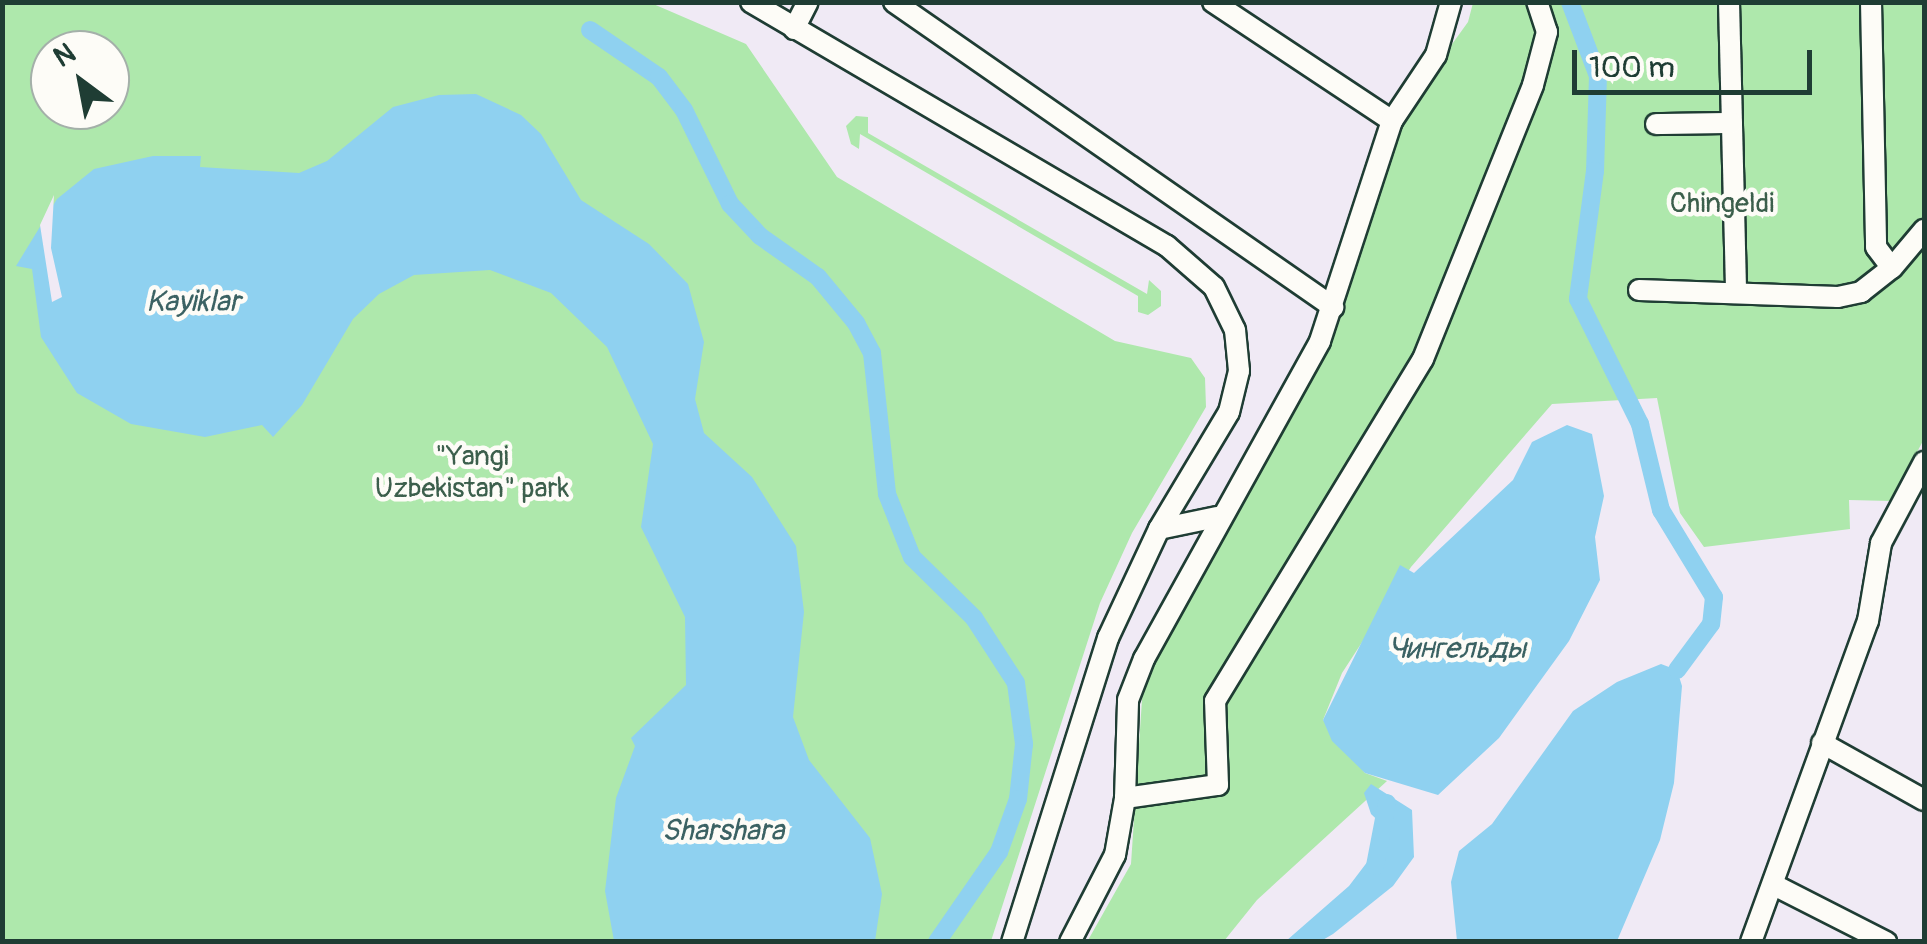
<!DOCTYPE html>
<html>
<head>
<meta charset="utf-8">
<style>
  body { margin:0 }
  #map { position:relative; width:1927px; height:944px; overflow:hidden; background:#f0eaf5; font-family:Pangolin,sans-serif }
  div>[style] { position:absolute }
  .green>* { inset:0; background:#aee8ac }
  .water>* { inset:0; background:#8fd1f0 }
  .pier>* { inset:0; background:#f0eaf5 }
  .canal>* { height:18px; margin:-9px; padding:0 9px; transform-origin:9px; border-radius:9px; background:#8fd1f0 }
  .roads { filter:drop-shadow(2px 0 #1f3d34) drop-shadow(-2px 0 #1f3d34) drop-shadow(0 2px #1f3d34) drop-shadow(0 -2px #1f3d34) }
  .minor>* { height:20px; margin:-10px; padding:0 10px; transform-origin:10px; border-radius:10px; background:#fdfcf7 }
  span { translate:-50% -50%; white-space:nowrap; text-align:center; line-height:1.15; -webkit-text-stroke:9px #fdfcf7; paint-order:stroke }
  .park-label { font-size:28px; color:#3c5f4c }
  .water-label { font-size:30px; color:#3b6263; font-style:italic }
  .frame { position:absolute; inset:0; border:5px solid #1f3d34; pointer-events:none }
  .north { position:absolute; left:30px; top:30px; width:100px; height:100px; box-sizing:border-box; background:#fdfcf7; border:2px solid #a4b0a9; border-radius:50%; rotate:328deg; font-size:28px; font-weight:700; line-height:40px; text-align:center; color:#1f3d34 }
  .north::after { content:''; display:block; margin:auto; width:35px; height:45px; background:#1f3d34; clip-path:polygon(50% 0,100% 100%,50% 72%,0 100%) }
  .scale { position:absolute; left:1572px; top:50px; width:240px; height:45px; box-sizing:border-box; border:5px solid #1f3d34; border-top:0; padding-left:12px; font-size:30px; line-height:35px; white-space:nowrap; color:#1f3d34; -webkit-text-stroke:8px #fdfcf7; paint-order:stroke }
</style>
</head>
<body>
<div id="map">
  <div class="green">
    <div style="clip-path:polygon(evenodd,2px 3px,651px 3px,746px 44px,837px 177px,1115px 341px,1191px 358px,1205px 378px,1206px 407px,1132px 533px,1100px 603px,991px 941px,3px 941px,2px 3px,50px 50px,110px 50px,110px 110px,50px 110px,50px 50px)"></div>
    <div style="clip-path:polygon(1473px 3px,1924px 3px,1924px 439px,1891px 501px,1849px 500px,1850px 529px,1704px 547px,1680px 513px,1657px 398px,1552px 404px,1411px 567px,1342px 673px,1323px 720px,1365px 773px,1387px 781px,1257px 900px,1224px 941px,1087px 942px,1131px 864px,1143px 685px,1174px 605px,1315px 358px,1398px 119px,1468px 22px)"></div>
    <div style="clip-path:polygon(868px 117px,868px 133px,1147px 294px,1149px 280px,1161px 291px,1161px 306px,1148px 315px,1138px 312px,1138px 296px,860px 134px,859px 149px,851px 144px,846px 126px,856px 116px)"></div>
  </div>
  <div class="water">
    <div style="clip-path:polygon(476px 94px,521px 115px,541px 134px,581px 200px,649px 244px,688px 284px,704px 342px,695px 399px,704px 433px,752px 477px,796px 546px,804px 612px,793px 717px,809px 760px,870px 838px,882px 894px,875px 941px,614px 941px,605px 891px,616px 798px,635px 746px,631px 738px,686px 685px,685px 617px,641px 527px,653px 444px,607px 347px,551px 293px,490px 270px,414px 275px,379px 294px,353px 319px,302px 405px,273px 437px,262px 425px,205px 437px,131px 424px,77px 393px,41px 337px,32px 269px,16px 266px,57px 199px,94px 169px,153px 156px,201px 156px,200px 167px,299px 173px,327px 161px,393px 107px,439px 95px)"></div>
    <div style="clip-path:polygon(1567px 425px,1592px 434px,1604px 496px,1595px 537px,1600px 580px,1569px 641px,1499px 738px,1438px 795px,1365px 773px,1332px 741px,1323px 720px,1400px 565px,1414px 573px,1513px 480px,1532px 442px)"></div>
    <div style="clip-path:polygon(1661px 664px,1677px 670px,1682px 686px,1674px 783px,1660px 840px,1617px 941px,1457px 941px,1451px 882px,1459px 851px,1492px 824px,1573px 711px,1617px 682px)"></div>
    <div style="clip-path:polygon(1371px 784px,1412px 810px,1414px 857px,1393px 886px,1333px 934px,1321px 941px,1286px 941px,1349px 886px,1390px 832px,1371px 814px,1364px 793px)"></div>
  </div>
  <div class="pier">
    <div style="clip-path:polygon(54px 195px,51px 248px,62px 297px,52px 302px,40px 225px)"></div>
  </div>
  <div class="canal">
    <div style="left:1570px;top:2px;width:79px;rotate:69.3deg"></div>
    <div style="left:1598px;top:76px;width:95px;rotate:91.8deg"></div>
    <div style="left:1595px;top:171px;width:129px;rotate:97.6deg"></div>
    <div style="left:1578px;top:299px;width:140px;rotate:63.6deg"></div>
    <div style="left:1640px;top:424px;width:89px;rotate:76.3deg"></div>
    <div style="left:1661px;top:510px;width:102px;rotate:58.7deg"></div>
    <div style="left:1714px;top:597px;width:27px;rotate:96deg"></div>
    <div style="left:1711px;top:624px;width:57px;rotate:126.5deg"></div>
    <div style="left:590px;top:30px;width:83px;rotate:34.3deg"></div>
    <div style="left:659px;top:77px;width:41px;rotate:52.9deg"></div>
    <div style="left:684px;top:110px;width:105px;rotate:63.9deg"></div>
    <div style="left:730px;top:204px;width:44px;rotate:46.8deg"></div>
    <div style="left:760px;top:236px;width:71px;rotate:35.3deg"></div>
    <div style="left:818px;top:277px;width:60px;rotate:50.4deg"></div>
    <div style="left:856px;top:323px;width:34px;rotate:62deg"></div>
    <div style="left:872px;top:353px;width:142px;rotate:83.9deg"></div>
    <div style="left:887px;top:494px;width:68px;rotate:68.4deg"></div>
    <div style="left:912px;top:557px;width:87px;rotate:44.5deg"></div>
    <div style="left:974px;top:618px;width:77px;rotate:57.1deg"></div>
    <div style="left:1016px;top:683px;width:62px;rotate:82.5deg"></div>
    <div style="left:1024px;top:744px;width:55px;rotate:96.2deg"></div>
    <div style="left:1018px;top:799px;width:56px;rotate:109.7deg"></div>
    <div style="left:999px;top:852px;width:109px;rotate:124.6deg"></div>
    <div style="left:1375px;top:866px;width:64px;rotate:-79.2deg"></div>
  </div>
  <div class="roads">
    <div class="minor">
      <div style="left:751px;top:2px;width:482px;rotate:30.4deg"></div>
      <div style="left:1167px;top:246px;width:62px;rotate:41.1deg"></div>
      <div style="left:1214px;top:287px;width:48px;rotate:64deg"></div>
      <div style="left:1235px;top:330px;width:41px;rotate:84.4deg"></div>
      <div style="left:1239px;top:371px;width:42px;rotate:103.7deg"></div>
      <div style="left:1229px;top:412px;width:136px;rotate:120.9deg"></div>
      <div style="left:1159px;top:529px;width:120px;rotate:115.1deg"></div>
      <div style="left:1108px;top:638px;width:319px;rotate:107.5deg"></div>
      <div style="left:894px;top:2px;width:535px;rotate:34.79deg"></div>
      <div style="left:1213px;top:2px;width:215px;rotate:33.6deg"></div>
      <div style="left:1729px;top:2px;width:291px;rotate:88.6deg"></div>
      <div style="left:1871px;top:2px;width:245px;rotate:88.8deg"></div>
      <div style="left:1876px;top:247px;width:26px;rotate:53deg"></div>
      <div style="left:794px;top:29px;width:30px;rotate:-63deg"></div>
      <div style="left:1656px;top:124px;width:76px;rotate:-0.8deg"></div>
      <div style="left:1639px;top:290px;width:199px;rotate:2deg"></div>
      <div style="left:1838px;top:297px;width:24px;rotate:-12deg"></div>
      <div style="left:1861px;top:292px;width:39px;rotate:-38deg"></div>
      <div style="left:1892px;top:268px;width:50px;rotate:-49.9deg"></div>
      <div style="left:1159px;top:529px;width:59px;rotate:-11.7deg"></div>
      <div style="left:1822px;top:743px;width:117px;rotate:29.2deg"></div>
      <div style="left:1125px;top:798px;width:94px;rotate:-8deg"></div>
      <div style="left:1218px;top:785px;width:84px;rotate:-92deg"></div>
      <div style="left:1215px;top:701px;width:400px;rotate:-58.7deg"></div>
      <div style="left:1423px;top:359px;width:295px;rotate:-68.1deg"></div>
      <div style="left:1533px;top:85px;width:55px;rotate:-75.2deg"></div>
      <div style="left:1547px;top:32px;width:32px;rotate:-108deg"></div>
      <div style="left:1774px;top:885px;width:126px;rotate:27deg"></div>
      <div style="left:1070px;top:942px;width:98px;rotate:-62.7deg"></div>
      <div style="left:1115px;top:855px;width:58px;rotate:-80deg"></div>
      <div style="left:1125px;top:798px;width:98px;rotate:-88.2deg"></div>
      <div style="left:1128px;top:700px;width:44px;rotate:-68.7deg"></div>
      <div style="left:1144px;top:659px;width:363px;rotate:-61deg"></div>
      <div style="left:1320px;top:341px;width:231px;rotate:-71.9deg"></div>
      <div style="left:1392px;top:121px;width:79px;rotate:-56.3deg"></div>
      <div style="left:1436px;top:55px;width:55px;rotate:-74.2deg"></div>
      <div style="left:1751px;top:942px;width:342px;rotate:-70deg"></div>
      <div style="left:1868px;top:621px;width:79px;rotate:-80.5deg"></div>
      <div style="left:1881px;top:543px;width:92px;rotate:-62deg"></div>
    </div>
  </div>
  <div class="park-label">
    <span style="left:1722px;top:204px">Chingeldi</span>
    <span style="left:472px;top:473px">"Yangi<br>Uzbekistan" park</span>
  </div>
  <div class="water-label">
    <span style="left:193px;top:302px">Kayiklar</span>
    <span style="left:1457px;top:649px">Чингельды</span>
    <span style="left:723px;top:831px">Sharshara</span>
  </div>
  <div class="frame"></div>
  <div class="north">N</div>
  <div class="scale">100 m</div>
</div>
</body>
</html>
